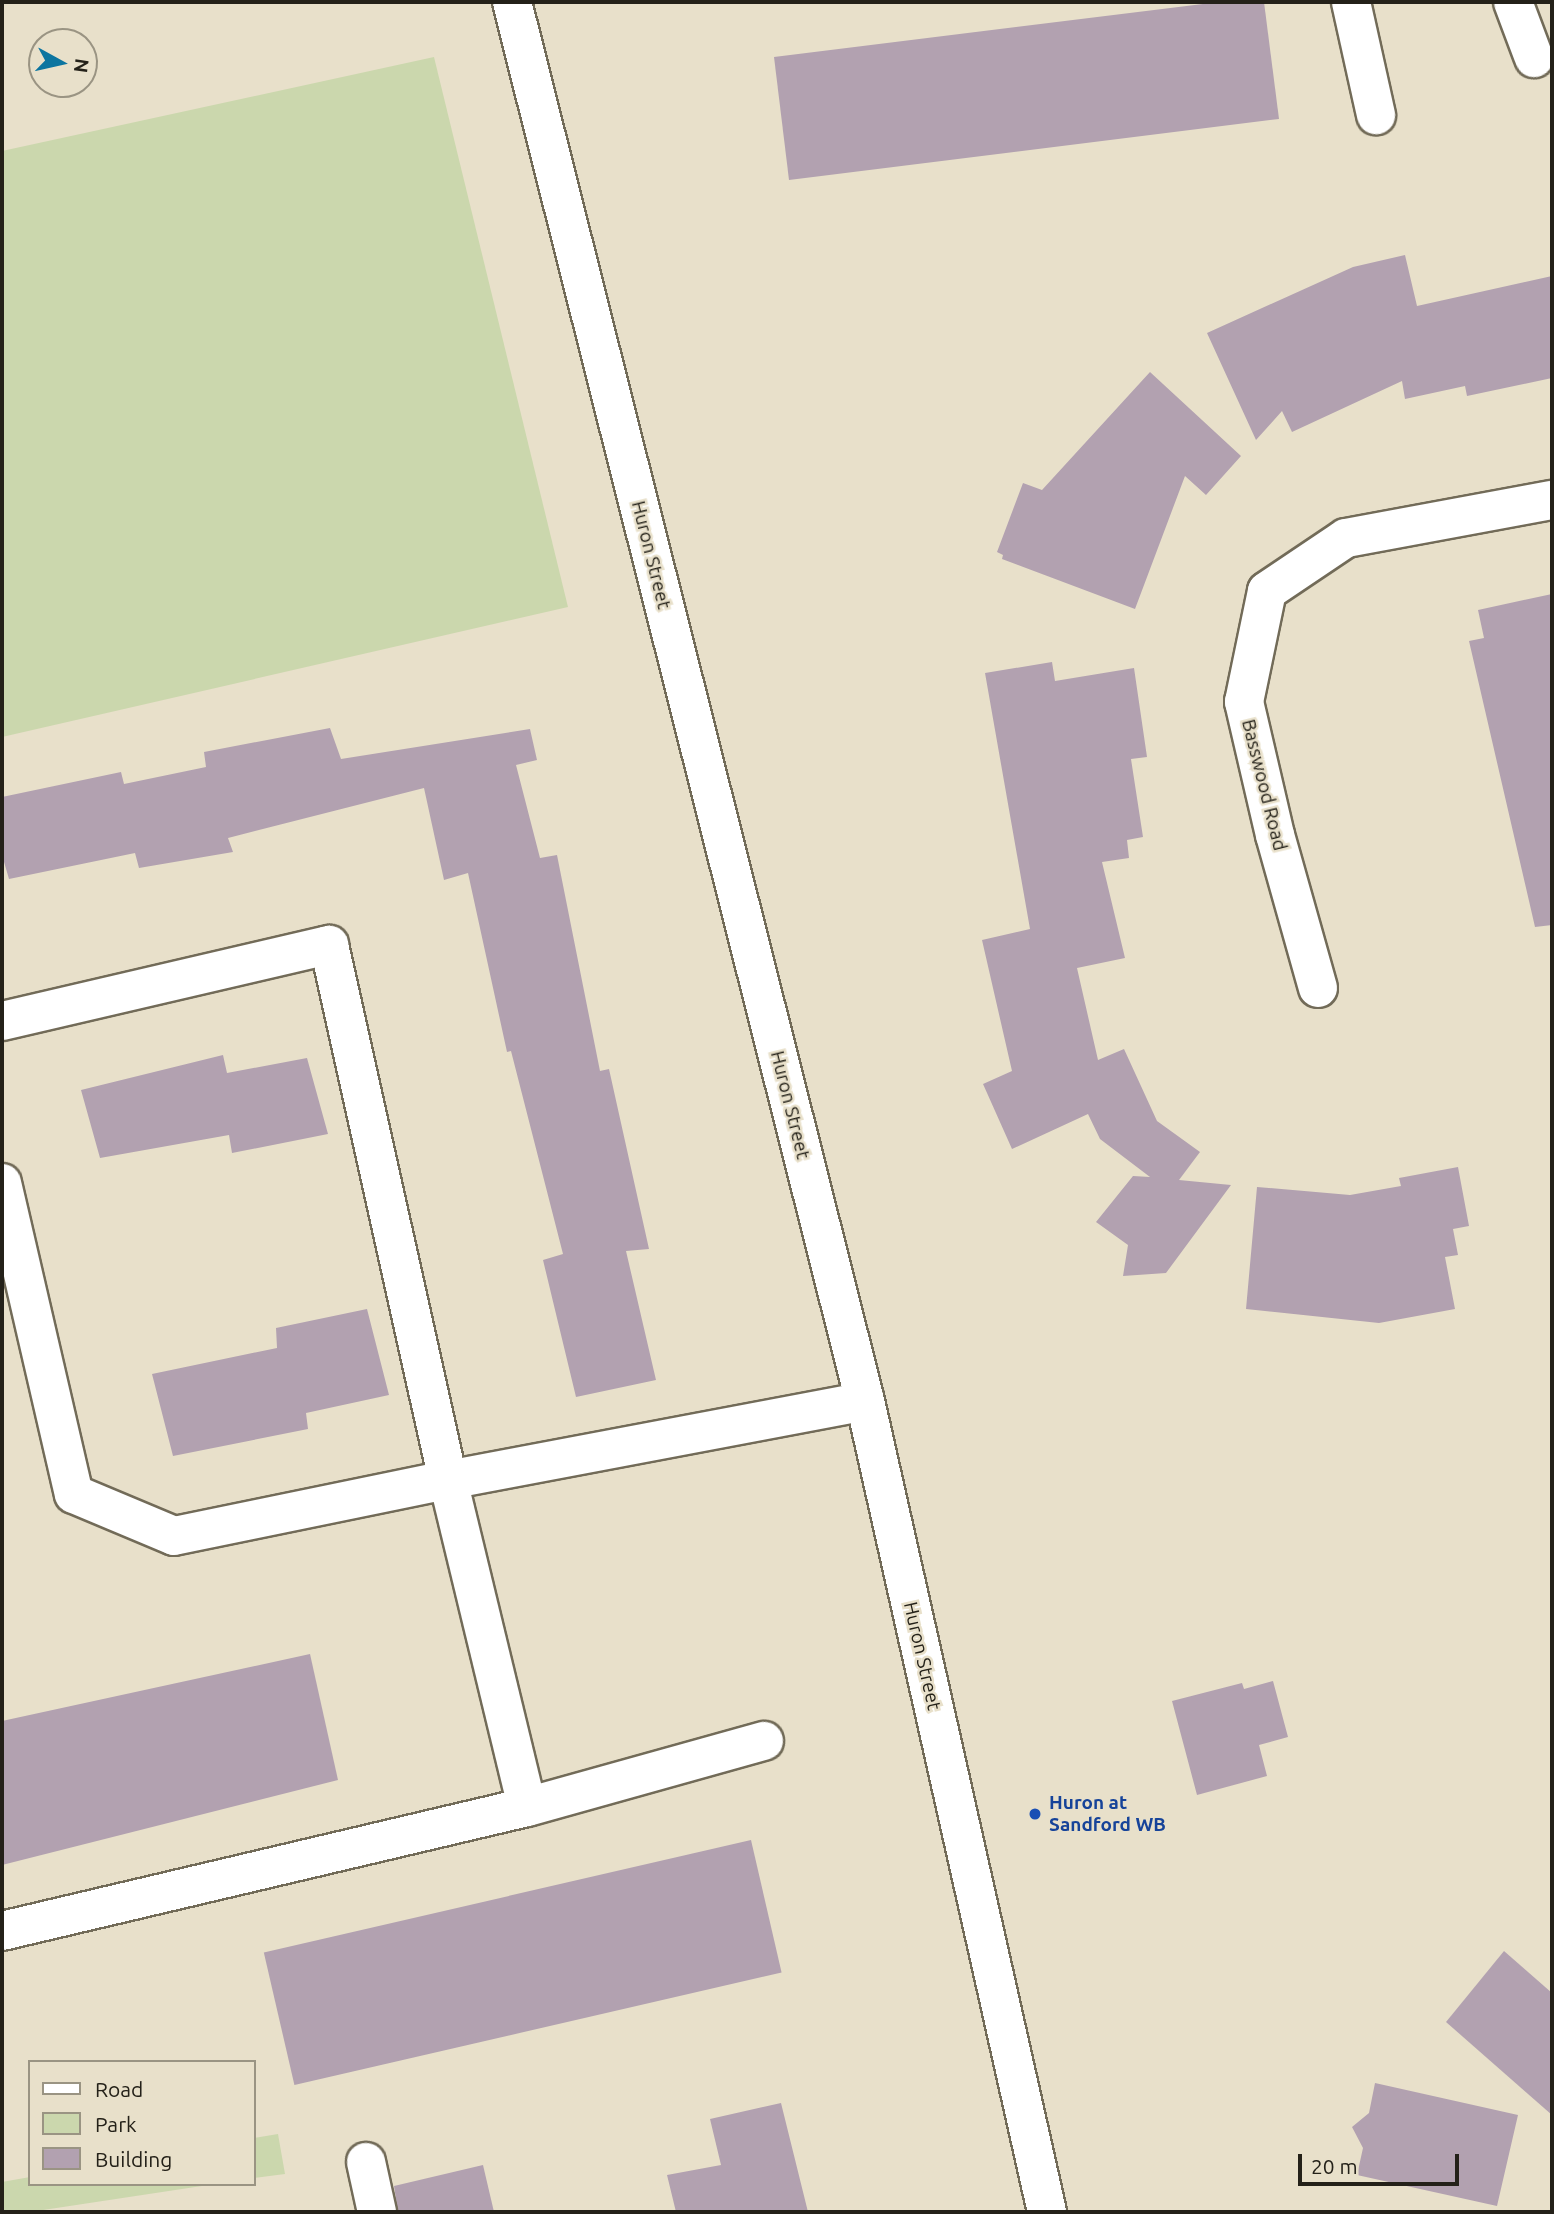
<!DOCTYPE html>
<html>
<head>
<meta charset="utf-8">
<style>
  body { margin:0 }
  #map { position:relative; width:1554px; height:2214px; overflow:hidden; background:#e8e0ca; font-family:Ubuntu,sans-serif }
  div>[style] { position:absolute }
  .green>* { inset:0; background:#cbd7ad }
  .building>* { inset:0; background:#b2a1b0; transform-origin:0 0 }
  .roads { filter:drop-shadow(2px 0 #726b58) drop-shadow(-2px 0 #726b58) drop-shadow(0 2px #726b58) drop-shadow(0 -2px #726b58) }
  .minor>* { height:38px; margin:-19px; padding:0 19px; transform-origin:19px; border-radius:19px; background:#fff }
  .major>* { height:38px; margin:-19px; padding:0 19px; transform-origin:19px; border-radius:19px; background:#fff }
  .dots>* { width:19px; height:19px; translate:-50% -50%; box-sizing:border-box; border:4px solid #e8e0ca; border-radius:50% }
  span { translate:-50% -50%; white-space:nowrap; text-align:center; line-height:1.15; -webkit-text-stroke:5px #e8e0ca; paint-order:stroke }
  .street-label { font-size:19px; color:#242119 }
  .transit-label { font-size:19px; color:#164399; font-weight:700 }
  .left { translate:0 -50%; text-align:left }
  .frame { position:absolute; inset:0; border:4px solid #242119; pointer-events:none }
  .legend { position:absolute; left:28px; top:2060px; width:228px; height:126px; box-sizing:border-box; background:#e8e0ca; border:2px solid #9a9483; margin:0; padding:9px 12px; list-style:none; font-size:21px; color:#242119 }
  .legend li { display:flex; align-items:center; gap:14px; height:35px }
  .legend b { width:35px; border:2px solid #9a9483 }
  .north { position:absolute; left:28px; top:28px; width:70px; height:70px; box-sizing:border-box; background:#e8e0ca; border:2px solid #9a9483; border-radius:50%; rotate:98deg; font-size:19px; font-weight:700; line-height:28px; text-align:center; color:#242119 }
  .north::after { content:''; display:block; margin:auto; width:24px; height:32px; background:#0c75a0; clip-path:polygon(50% 0,100% 100%,50% 72%,0 100%) }
  .scale { position:absolute; left:1298px; top:2154px; width:161px; height:32px; box-sizing:border-box; border:4px solid #242119; border-top:0; padding-left:9px; font-size:21px; line-height:24px; white-space:nowrap; color:#242119; -webkit-text-stroke:5px #e8e0ca; paint-order:stroke }
</style>
</head>
<body>
<div id="map">
  <div class="green">
    <div style="clip-path:polygon(434px 57px,568px 607px,2px 737px,2px 151px)"></div>
    <div style="clip-path:polygon(278px 2134px,285px 2174px,254px 2178px,254px 2138px)"></div>
    <div style="clip-path:polygon(30px 2177px,30px 2184px,215px 2184px,30px 2212px,2px 2212px,2px 2182px)"></div>
  </div>
  <div class="building">
    <div style="clip-path:polygon(1219px 2px,1264px 2px,1279px 119px,789px 180px,774px 57px)"></div>
    <div style="clip-path:polygon(1405px 255px,1417px 306px,1552px 276px,1552px 378px,1467px 396px,1465px 386px,1405px 399px,1402px 381px,1292px 432px,1282px 411px,1256px 440px,1207px 333px,1353px 267px)"></div>
    <div style="clip-path:polygon(1150px 372px,1241px 456px,1206px 495px,1185px 476px,1135px 609px,1002px 559px,1003px 555px,997px 552px,1023px 483px,1042px 490px)"></div>
    <div style="clip-path:polygon(1552px 594px,1552px 925px,1535px 927px,1469px 641px,1484px 638px,1478px 610px)"></div>
    <div style="clip-path:polygon(1052px 662px,1055px 681px,1134px 668px,1147px 757px,1131px 759px,1143px 837px,1127px 840px,1129px 858px,1102px 862px,1125px 958px,1077px 968px,1098px 1060px,1124px 1049px,1157px 1121px,1200px 1152px,1179px 1180px,1231px 1185px,1166px 1273px,1123px 1276px,1128px 1245px,1096px 1222px,1133px 1176px,1150px 1177px,1100px 1139px,1088px 1114px,1012px 1149px,983px 1084px,1012px 1071px,982px 940px,1030px 929px,985px 673px)"></div>
    <div style="clip-path:polygon(330px 728px,341px 759px,530px 729px,537px 760px,516px 765px,540px 858px,557px 855px,600px 1071px,609px 1069px,649px 1249px,626px 1251px,656px 1380px,576px 1397px,543px 1260px,563px 1254px,511px 1051px,507px 1052px,468px 873px,444px 880px,424px 788px,228px 838px,233px 852px,139px 868px,135px 853px,9px 879px,2px 855px,2px 797px,121px 772px,124px 784px,206px 767px,204px 752px)"></div>
    <div style="clip-path:polygon(223px 1055px,227px 1073px,307px 1058px,328px 1134px,232px 1153px,229px 1135px,100px 1158px,81px 1090px)"></div>
    <div style="clip-path:polygon(1458px 1167px,1469px 1226px,1453px 1229px,1458px 1255px,1445px 1257px,1455px 1309px,1379px 1323px,1246px 1309px,1257px 1187px,1350px 1195px,1401px 1186px,1399px 1178px)"></div>
    <div style="clip-path:polygon(367px 1309px,389px 1395px,306px 1413px,308px 1429px,173px 1456px,152px 1374px,277px 1348px,276px 1328px)"></div>
    <div style="clip-path:polygon(310px 1654px,338px 1780px,2px 1865px,2px 1721px)"></div>
    <div style="clip-path:polygon(1273px 1681px,1288px 1737px,1259px 1745px,1267px 1776px,1197px 1795px,1172px 1701px,1242px 1683px,1244px 1689px)"></div>
    <div style="left:751px;top:1840px;width:136px;height:500px;rotate:77deg"></div>
    <div style="clip-path:polygon(1504px 1951px,1552px 1993px,1552px 2115px,1446px 2022px)"></div>
    <div style="clip-path:polygon(1375px 2083px,1518px 2115px,1497px 2206px,1357px 2175px,1363px 2148px,1352px 2127px,1369px 2113px)"></div>
    <div style="clip-path:polygon(781px 2103px,808px 2212px,676px 2212px,667px 2175px,721px 2165px,710px 2119px)"></div>
    <div style="clip-path:polygon(483px 2165px,494px 2212px,398px 2212px,394px 2186px)"></div>
  </div>
  <div class="roads">
    <div class="minor">
      <div style="left:1351px;top:2px;width:116px;rotate:77.5deg"></div>
      <div style="left:1513px;top:2px;width:60px;rotate:69.4deg"></div>
      <div style="left:1318px;top:988px;width:159px;rotate:-105.7deg"></div>
      <div style="left:1275px;top:835px;width:137px;rotate:-103.1deg"></div>
      <div style="left:1244px;top:702px;width:113px;rotate:-78.3deg"></div>
      <div style="left:1267px;top:591px;width:95px;rotate:-33.9deg"></div>
      <div style="left:1346px;top:538px;width:209px;rotate:-10.5deg"></div>
      <div style="left:2px;top:1021px;width:336px;rotate:-13.1deg"></div>
      <div style="left:329px;top:945px;width:548px;rotate:77.46deg"></div>
      <div style="left:448px;top:1480px;width:336px;rotate:76.4deg"></div>
      <div style="left:2px;top:1183px;width:319px;rotate:77deg"></div>
      <div style="left:74px;top:1494px;width:108px;rotate:22.8deg"></div>
      <div style="left:174px;top:1536px;width:280px;rotate:-11.6deg"></div>
      <div style="left:448px;top:1480px;width:424px;rotate:-10.7deg"></div>
      <div style="left:2px;top:1931px;width:539px;rotate:-13.29deg"></div>
      <div style="left:527px;top:1807px;width:246px;rotate:-15.6deg"></div>
      <div style="left:366px;top:2162px;width:51px;rotate:77.6deg"></div>
    </div>
    <div class="major">
      <div style="left:512px;top:2px;width:1443px;rotate:75.84deg"></div>
      <div style="left:865px;top:1401px;width:831px;rotate:77.35deg"></div>
    </div>
  </div>
  <div class="dots">
    <div style="left:1035px;top:1814px;background:#1a4fb4"></div>
  </div>
  <div class="street-label">
    <span style="left:651px;top:555px;rotate:76deg">Huron Street</span>
    <span style="left:1264px;top:785px;rotate:76deg">Basswood Road</span>
    <span style="left:790px;top:1105px;rotate:76deg">Huron Street</span>
    <span style="left:922px;top:1656px;rotate:77deg">Huron Street</span>
  </div>
  <div class="transit-label">
    <span class="left" style="left:1049px;top:1814px">Huron at<br>Sandford WB</span>
  </div>
  <div class="frame"></div>
  <ul class="legend">
  <li><b style="height:9px;background:#fff"></b>Road</li>
  <li><b style="height:19px;background:#cbd7ad"></b>Park</li>
  <li><b style="height:19px;background:#b2a1b0"></b>Building</li>
  </ul>
  <div class="north">N</div>
  <div class="scale">20 m</div>
</div>
</body>
</html>
